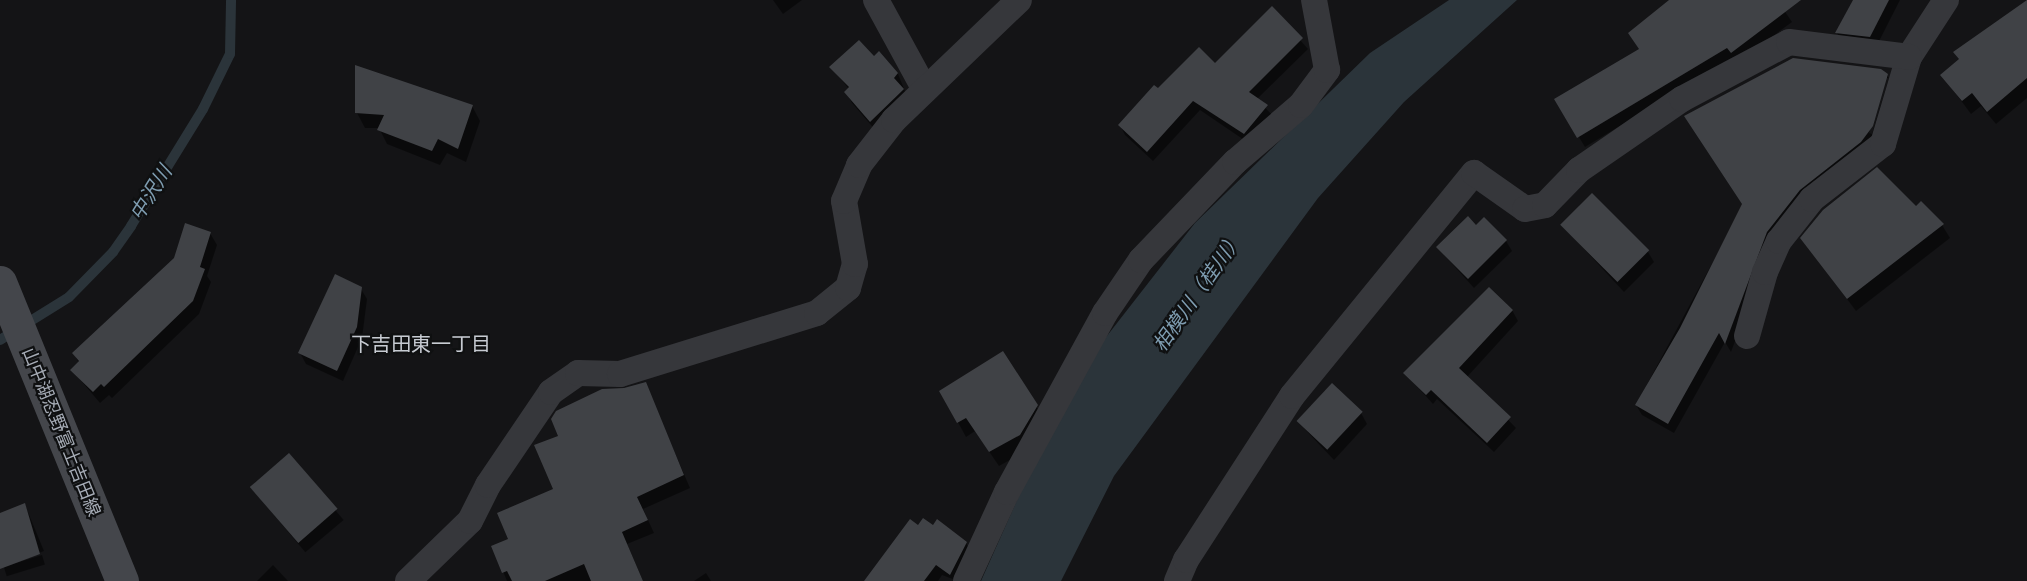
<!DOCTYPE html>
<html>
<head>
<meta charset="utf-8">
<style>
  body { margin:0 }
  #map { position:relative; width:2027px; height:581px; overflow:hidden; background:#141416; font-family:Roboto,"Noto Sans JP",sans-serif }
  div>[style] { position:absolute }
  .water>* { inset:0; background:#2b343a }
  .shadow>* { inset:0; background:#0007; transform-origin:0 0 }
  .stream>* { height:10px; margin:-5px; padding:0 5px; transform-origin:5px; border-radius:5px; background:#2b343a }
  .building>* { inset:0; background:#404246; transform-origin:0 0 }
  .minor>* { height:26px; margin:-13px; padding:0 13px; transform-origin:13px; border-radius:13px; background:#36373b }
  .secondary>* { height:33px; margin:-16.5px; padding:0 16.5px; transform-origin:16.5px; border-radius:16.5px; background:#44464b }
  span { translate:-50% -50%; white-space:nowrap; text-align:center; line-height:1.15; -webkit-text-stroke:4.5px #0f1011; paint-order:stroke }
  .street-label { font-size:18px; color:#a6acb6 }
  .water-label { font-size:20px; color:#7e9cb0; font-style:italic }
  .neighbourhood-label { font-size:20px; color:#c7cbd2 }
</style>
</head>
<body>
<div id="map">
  <div class="water">
    <div style="clip-path:polygon(1449px 0,1517px 0,1404px 102px,1318px 198px,1114px 476px,1061px 581px,981px 581px,1031px 469px,1103px 341px,1195px 223px,1370px 53px)"></div>
  </div>
  <div class="shadow">
    <div style="clip-path:polygon(773px 0,802px 0,783px 14px)"></div>
    <div style="clip-path:polygon(1672px 0,1777px 0,1792px 22px,1738px 62px,1734px 57px,1585px 147px,1556px 100px,1640px 50px)"></div>
    <div style="clip-path:polygon(1854px 0,1900px 0,1876px 47px,1843px 43px,1837px 33px)"></div>
    <div style="clip-path:polygon(2027px 1px,2027px 98px,1996px 124px,1981px 106px,1971px 114px,1942px 75px)"></div>
    <div style="clip-path:polygon(1272px 8px,1308px 49px,1257px 99px,1273px 116px,1250px 144px,1200px 110px,1153px 161px,1125px 135px,1120px 125px,1158px 90px,1215px 65px)"></div>
    <div style="clip-path:polygon(879px 54px,898px 74px,909px 101px,877px 132px,852px 103px,846px 92px,849px 89px,831px 67px,874px 58px)"></div>
    <div style="clip-path:polygon(evenodd,1887px 75px,1893px 85px,1878px 137px,1772px 242px,1731px 352px,1725px 342px,1674px 433px,1642px 415px,1636px 405px,1744px 204px,1887px 75px,1885px 78px,1889px 78px,1872px 134px,1869px 133px,1885px 78px)"></div>
    <div style="clip-path:polygon(472px 106px,480px 121px,466px 162px,447px 153px,440px 165px,387px 144px,379px 128px,365px 128px,357px 113px)"></div>
    <div style="clip-path:polygon(1916px 208px,1942px 225px,1950px 238px,1856px 311px,1802px 238px)"></div>
    <div style="clip-path:polygon(1562px 225px,1648px 252px,1654px 262px,1624px 292px)"></div>
    <div style="clip-path:polygon(1476px 227px,1506px 241px,1512px 251px,1474px 288px,1438px 248px)"></div>
    <div style="clip-path:polygon(210px 233px,217px 245px,207px 276px,211px 282px,199px 314px,112px 398px,109px 395px,100px 403px,72px 370px,79px 363px,74px 354px)"></div>
    <div style="clip-path:polygon(361px 289px,367px 299px,362px 338px,343px 381px,306px 364px,300px 353px)"></div>
    <div style="clip-path:polygon(1512px 310px,1518px 321px,1467px 377px,1516px 428px,1494px 452px,1437px 399px,1433px 404px,1405px 373px)"></div>
    <div style="clip-path:polygon(645px 384px,690px 488px,643px 509px,654px 533px,627px 544px,643px 581px,507px 581px,493px 547px,510px 540px,555px 490px,559px 436px,624px 390px)"></div>
    <div style="clip-path:polygon(941px 391px,1036px 406px,1045px 421px,1028px 450px,999px 466px,975px 431px,966px 437px)"></div>
    <div style="clip-path:polygon(1361px 413px,1367px 424px,1334px 460px,1298px 422px)"></div>
    <div style="left:289px;top:455px;width:85px;height:50px;rotate:50deg"></div>
    <div style="clip-path:polygon(25px 505px,44px 551px,3px 567px,0 514px)"></div>
    <div style="clip-path:polygon(919px 527px,966px 543px,972px 554px,958px 581px,942px 575px,938px 581px,878px 581px)"></div>
    <div style="left:42px;top:555px;width:10px;height:40px;rotate:73deg"></div>
    <div style="clip-path:polygon(273px 565px,288px 581px,257px 581px)"></div>
    <div style="clip-path:polygon(706px 573px,711px 581px,694px 581px)"></div>
  </div>
  <div class="stream">
    <div style="left:0;top:340px;width:81px;rotate:-31.9deg"></div>
    <div style="left:69px;top:297px;width:63px;rotate:-45.6deg"></div>
    <div style="left:113px;top:252px;width:32px;rotate:-55deg"></div>
    <div style="left:131px;top:226px;width:137px;rotate:-58.4deg"></div>
    <div style="left:203px;top:109px;width:61px;rotate:-63.9deg"></div>
    <div style="left:230px;top:54px;width:54px;rotate:-88.9deg"></div>
  </div>
  <div class="building">
    <div style="clip-path:polygon(1669px 0,1801px 0,1731px 53px,1727px 48px,1577px 138px,1554px 99px,1639px 49px,1628px 33px)"></div>
    <div style="clip-path:polygon(1853px 0,1889px 0,1870px 37px,1835px 33px)"></div>
    <div style="clip-path:polygon(2027px 0,2027px 78px,1987px 112px,1972px 93px,1962px 101px,1940px 75px,1959px 59px,1953px 52px)"></div>
    <div style="clip-path:polygon(1272px 6px,1303px 38px,1249px 92px,1268px 105px,1244px 134px,1193px 101px,1147px 152px,1118px 125px,1154px 85px,1158px 88px,1199px 47px,1215px 63px)"></div>
    <div style="clip-path:polygon(859px 40px,874px 56px,879px 51px,898px 73px,894px 78px,904px 89px,870px 122px,844px 92px,849px 87px,829px 67px)"></div>
    <div style="clip-path:polygon(1793px 58px,1881px 69px,1888px 74px,1873px 126px,1861px 142px,1800px 190px,1767px 232px,1725px 344px,1719px 333px,1668px 424px,1635px 405px,1680px 328px,1742px 204px,1684px 116px)"></div>
    <div style="clip-path:polygon(355px 65px,473px 105px,458px 149px,438px 139px,432px 151px,377px 130px,384px 115px,355px 113px)"></div>
    <div style="clip-path:polygon(1877px 167px,1916px 206px,1921px 201px,1944px 224px,1847px 299px,1800px 238px,1823px 210px)"></div>
    <div style="left:1592px;top:193px;width:81px;height:45px;rotate:45deg"></div>
    <div style="clip-path:polygon(1468px 216px,1476px 225px,1484px 217px,1507px 240px,1468px 279px,1436px 247px)"></div>
    <div style="clip-path:polygon(185px 223px,211px 232px,200px 267px,205px 269px,193px 301px,104px 387px,101px 384px,93px 392px,70px 370px,79px 361px,72px 353px,174px 258px)"></div>
    <div style="clip-path:polygon(335px 274px,362px 287px,357px 327px,337px 371px,298px 353px)"></div>
    <div style="clip-path:polygon(1489px 287px,1513px 310px,1459px 368px,1511px 417px,1487px 443px,1431px 390px,1426px 395px,1403px 373px)"></div>
    <div style="clip-path:polygon(1003px 351px,1038px 405px,1020px 435px,989px 452px,966px 418px,957px 423px,939px 391px)"></div>
    <div style="clip-path:polygon(646px 382px,684px 475px,637px 497px,648px 520px,622px 532px,643px 581px,591px 581px,584px 564px,545px 581px,512px 581px,507px 571px,502px 573px,491px 546px,508px 539px,497px 513px,553px 489px,534px 445px,558px 436px,551px 419px,556px 411px,602px 389px,624px 388px)"></div>
    <div style="left:1332px;top:383px;width:42px;height:52px;rotate:43deg"></div>
    <div style="left:289px;top:453px;width:74px;height:52px;rotate:49deg"></div>
    <div style="clip-path:polygon(25px 503px,40px 554px,0 569px,0 513px)"></div>
    <div style="clip-path:polygon(923px 518px,933px 525px,937px 519px,967px 542px,950px 575px,936px 565px,924px 581px,864px 581px,910px 519px,918px 525px)"></div>
  </div>
  <div class="minor">
    <div style="left:876px;top:0;width:102px;rotate:61.4deg"></div>
    <div style="left:1747px;top:336px;width:66px;rotate:-74.3deg"></div>
    <div style="left:1765px;top:272px;width:34px;rotate:-66deg"></div>
    <div style="left:1779px;top:241px;width:53px;rotate:-51.8deg"></div>
    <div style="left:1812px;top:199px;width:90px;rotate:-37.8deg"></div>
    <div style="left:1883px;top:144px;width:91px;rotate:-73.4deg"></div>
    <div style="left:1909px;top:57px;width:68px;rotate:-57deg"></div>
    <div style="left:408px;top:581px;width:86px;rotate:-44.1deg"></div>
    <div style="left:470px;top:521px;width:40px;rotate:-63.4deg"></div>
    <div style="left:488px;top:485px;width:112px;rotate:-55.9deg"></div>
    <div style="left:551px;top:392px;width:33px;rotate:-35deg"></div>
    <div style="left:578px;top:373px;width:42px;rotate:1.4deg"></div>
    <div style="left:620px;top:374px;width:206px;rotate:-17.2deg"></div>
    <div style="left:817px;top:313px;width:40px;rotate:-39deg"></div>
    <div style="left:848px;top:288px;width:25px;rotate:-74deg"></div>
    <div style="left:855px;top:264px;width:64px;rotate:-99.9deg"></div>
    <div style="left:844px;top:201px;width:39px;rotate:-67deg"></div>
    <div style="left:859px;top:165px;width:57px;rotate:-52.1deg"></div>
    <div style="left:894px;top:120px;width:173px;rotate:-43.8deg"></div>
    <div style="left:966px;top:581px;width:98px;rotate:-65.3deg"></div>
    <div style="left:1007px;top:492px;width:204px;rotate:-61.3deg"></div>
    <div style="left:1105px;top:313px;width:64px;rotate:-55.8deg"></div>
    <div style="left:1141px;top:260px;width:136px;rotate:-46.2deg"></div>
    <div style="left:1235px;top:162px;width:87px;rotate:-40.8deg"></div>
    <div style="left:1301px;top:105px;width:44px;rotate:-53.4deg"></div>
    <div style="left:1327px;top:70px;width:71px;rotate:-100.5deg"></div>
    <div style="left:1177px;top:581px;width:23px;rotate:-67deg"></div>
    <div style="left:1186px;top:560px;width:195px;rotate:-57.1deg"></div>
    <div style="left:1292px;top:396px;width:288px;rotate:-50.8deg"></div>
    <div style="left:1474px;top:173px;width:62px;rotate:35.2deg"></div>
    <div style="left:1525px;top:209px;width:20px;rotate:-11deg"></div>
    <div style="left:1545px;top:205px;width:49px;rotate:-45.8deg"></div>
    <div style="left:1579px;top:170px;width:125px;rotate:-34.6deg"></div>
    <div style="left:1682px;top:99px;width:121px;rotate:-28deg"></div>
    <div style="left:1789px;top:42px;width:121px;rotate:7.1deg"></div>
  </div>
  <div class="secondary">
    <div style="left:0;top:282px;width:323px;rotate:67.8deg"></div>
  </div>
  <div class="street-label">
    <span style="left:61px;top:432px;rotate:68deg">山中湖忍野富士吉田線</span>
  </div>
  <div class="water-label">
    <span style="left:151px;top:193px;rotate:-58deg">中沢川</span>
    <span style="left:1198px;top:292px;rotate:-55deg">相模川（桂川）</span>
  </div>
  <div class="neighbourhood-label">
    <span style="left:421px;top:344px">下吉田東一丁目</span>
  </div>
</div>
</body>
</html>
